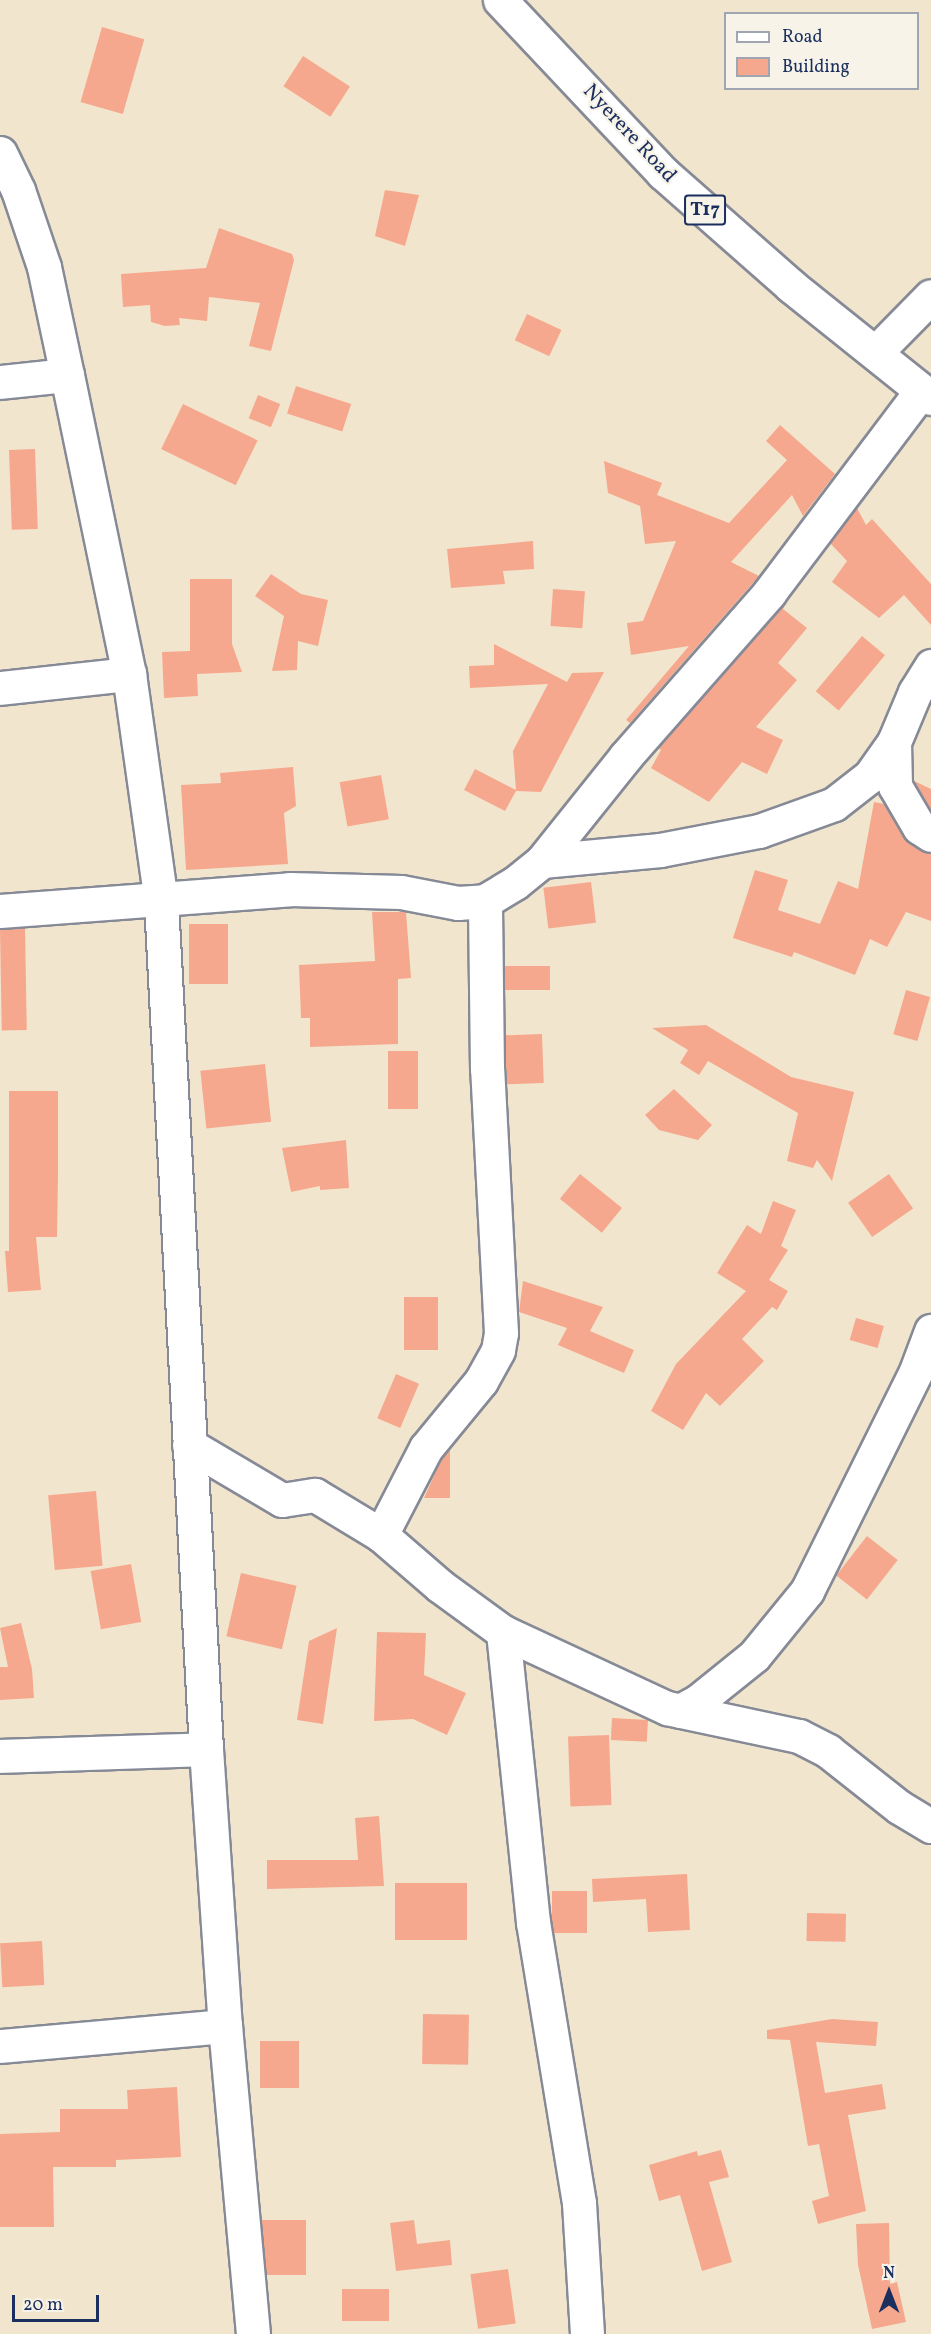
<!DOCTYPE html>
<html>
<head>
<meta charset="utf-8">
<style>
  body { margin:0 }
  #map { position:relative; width:931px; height:2334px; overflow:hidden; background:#f1e6cd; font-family:Vollkorn,serif }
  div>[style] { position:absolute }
  .building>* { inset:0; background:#f6a88e; transform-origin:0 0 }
  .roads { filter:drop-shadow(2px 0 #868a96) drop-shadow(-2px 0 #868a96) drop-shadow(0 2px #868a96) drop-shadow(0 -2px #868a96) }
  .minor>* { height:33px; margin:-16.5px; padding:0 16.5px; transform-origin:16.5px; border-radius:16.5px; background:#fff }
  .primary>* { height:33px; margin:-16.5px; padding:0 16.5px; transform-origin:16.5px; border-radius:16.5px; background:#fff }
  span { translate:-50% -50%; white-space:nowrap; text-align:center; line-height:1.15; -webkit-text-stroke:4.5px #f7f3e8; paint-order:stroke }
  .shield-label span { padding:2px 4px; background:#f7f3e8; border:2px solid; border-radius:4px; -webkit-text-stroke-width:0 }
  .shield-label { font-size:20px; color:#1b2f5e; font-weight:700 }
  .street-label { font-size:21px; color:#1b2f5e }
  .legend { position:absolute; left:724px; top:12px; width:195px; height:78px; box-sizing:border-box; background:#f7f3e8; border:2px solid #9fa5b1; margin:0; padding:8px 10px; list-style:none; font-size:18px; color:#1b2f5e }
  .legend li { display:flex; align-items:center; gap:12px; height:30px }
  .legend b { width:30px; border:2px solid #9fa5b1 }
  .north { position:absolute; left:859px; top:2262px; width:60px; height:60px; -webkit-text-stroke:4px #f7f3e8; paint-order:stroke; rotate:0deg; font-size:16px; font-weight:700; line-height:24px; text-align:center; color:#1b2f5e }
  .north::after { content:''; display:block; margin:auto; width:21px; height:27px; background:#1b2f5e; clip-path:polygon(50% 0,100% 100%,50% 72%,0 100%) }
  .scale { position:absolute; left:12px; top:2295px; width:87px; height:27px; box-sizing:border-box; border:3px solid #1b2f5e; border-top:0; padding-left:8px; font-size:18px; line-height:21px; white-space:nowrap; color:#1b2f5e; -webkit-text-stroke:4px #f7f3e8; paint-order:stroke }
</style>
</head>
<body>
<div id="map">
  <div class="building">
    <div style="left:102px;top:27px;width:44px;height:78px;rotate:16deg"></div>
    <div style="left:303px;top:56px;width:56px;height:36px;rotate:33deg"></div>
    <div style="clip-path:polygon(385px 190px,419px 195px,405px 246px,375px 236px)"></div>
    <div style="clip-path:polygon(219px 228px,292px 254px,294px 260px,271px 351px,249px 346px,260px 303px,209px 297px,207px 321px,179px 318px,180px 325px,165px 326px,151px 322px,150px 305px,123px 307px,121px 274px,206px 268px)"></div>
    <div style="left:527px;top:314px;width:38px;height:29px;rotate:25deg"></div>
    <div style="left:296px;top:386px;width:58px;height:29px;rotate:18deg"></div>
    <div style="left:258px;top:395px;width:24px;height:25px;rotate:22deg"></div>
    <div style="left:183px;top:404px;width:83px;height:50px;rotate:26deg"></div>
    <div style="clip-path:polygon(780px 425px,835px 474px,803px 516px,792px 495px,731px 562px,759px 576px,630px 723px,626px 720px,689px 646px,631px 655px,627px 623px,643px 621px,676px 541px,645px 544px,640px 506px,608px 493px,604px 461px,662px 483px,657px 495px,729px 523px,787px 460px,766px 441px)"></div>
    <div style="left:35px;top:449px;width:80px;height:26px;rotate:88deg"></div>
    <div style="clip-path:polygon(857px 508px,866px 525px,872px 519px,931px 584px,931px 625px,904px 595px,879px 618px,832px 582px,847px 561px,830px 543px)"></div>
    <div style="clip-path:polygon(533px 541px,534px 569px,503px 571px,505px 584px,451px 588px,447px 549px)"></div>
    <div style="clip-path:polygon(271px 574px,301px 594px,328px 600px,318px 646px,298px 641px,297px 670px,272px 671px,284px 616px,255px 596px)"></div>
    <div style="clip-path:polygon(190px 579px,232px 579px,232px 644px,242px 672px,197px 674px,198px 696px,164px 698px,162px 652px,190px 651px)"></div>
    <div style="left:553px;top:589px;width:32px;height:37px;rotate:4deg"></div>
    <div style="clip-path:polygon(788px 599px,783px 609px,807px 628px,778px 663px,797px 680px,756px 727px,783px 740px,767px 774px,742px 762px,709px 802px,651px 768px,661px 750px,658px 747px)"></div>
    <div style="left:862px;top:636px;width:30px;height:72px;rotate:40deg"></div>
    <div style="clip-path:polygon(494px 644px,567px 682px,572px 673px,604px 672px,541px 792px,516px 791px,505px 811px,464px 790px,475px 769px,516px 790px,513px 751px,548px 684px,470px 688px,469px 666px,494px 665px)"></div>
    <div style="clip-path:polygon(293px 767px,296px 806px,284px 813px,288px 864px,186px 870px,181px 785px,221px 783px,220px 773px)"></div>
    <div style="left:381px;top:775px;width:45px;height:42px;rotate:80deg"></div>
    <div style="clip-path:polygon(914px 781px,931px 789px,931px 810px)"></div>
    <div style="clip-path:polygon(874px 802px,884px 804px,908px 842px,931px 854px,931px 921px,906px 912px,887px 947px,870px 939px,855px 975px,794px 952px,792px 957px,733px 938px,755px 870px,788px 880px,778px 910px,820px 924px,838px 881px,858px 889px)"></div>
    <div style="left:591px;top:882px;width:41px;height:48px;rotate:83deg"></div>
    <div style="clip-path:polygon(372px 912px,406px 912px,411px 978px,398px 979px,398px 1044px,310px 1047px,310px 1018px,301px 1018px,299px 965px,375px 961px)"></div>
    <div style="left:189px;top:924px;width:39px;height:60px"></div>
    <div style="left:25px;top:928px;width:102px;height:25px;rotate:89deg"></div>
    <div style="left:505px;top:966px;width:45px;height:24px"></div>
    <div style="left:906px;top:990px;width:25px;height:46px;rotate:16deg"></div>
    <div style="clip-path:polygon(706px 1025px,791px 1077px,854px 1092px,832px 1181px,817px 1160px,813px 1168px,787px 1161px,798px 1113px,708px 1061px,699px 1075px,680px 1063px,688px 1050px,652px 1028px)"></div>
    <div style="left:542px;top:1034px;width:49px;height:37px;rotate:88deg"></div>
    <div style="left:388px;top:1051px;width:30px;height:58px"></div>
    <div style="left:265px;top:1064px;width:58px;height:65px;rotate:84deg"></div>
    <div style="clip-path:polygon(674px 1089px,712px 1125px,698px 1140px,659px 1130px,645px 1115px)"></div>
    <div style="clip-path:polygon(9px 1091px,58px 1091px,58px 1175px,57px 1237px,36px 1237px,41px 1290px,8px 1292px,5px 1251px,9px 1251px)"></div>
    <div style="clip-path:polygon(346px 1140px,349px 1188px,320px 1190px,320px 1186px,291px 1192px,282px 1148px)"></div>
    <div style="left:580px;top:1174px;width:54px;height:32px;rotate:39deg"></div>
    <div style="left:889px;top:1174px;width:42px;height:50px;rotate:55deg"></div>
    <div style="clip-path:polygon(773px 1201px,796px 1210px,781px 1246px,788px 1250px,769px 1280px,788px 1291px,777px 1310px,772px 1307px,742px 1339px,764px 1361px,720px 1406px,706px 1393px,683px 1430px,651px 1411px,676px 1364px,746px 1291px,717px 1273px,747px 1225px,761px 1234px)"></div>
    <div style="clip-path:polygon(523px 1281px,603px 1307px,590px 1331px,634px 1350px,624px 1373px,558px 1345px,567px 1328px,519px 1312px)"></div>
    <div style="left:404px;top:1297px;width:34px;height:53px"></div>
    <div style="left:856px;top:1318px;width:29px;height:23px;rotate:16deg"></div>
    <div style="left:396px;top:1374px;width:25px;height:48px;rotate:23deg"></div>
    <div style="clip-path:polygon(450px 1448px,450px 1498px,424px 1498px,442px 1458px)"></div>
    <div style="left:96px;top:1491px;width:75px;height:48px;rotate:85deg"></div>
    <div style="left:867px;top:1536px;width:39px;height:50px;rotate:38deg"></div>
    <div style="left:131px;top:1564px;width:59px;height:41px;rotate:80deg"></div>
    <div style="left:241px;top:1573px;width:57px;height:65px;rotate:13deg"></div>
    <div style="clip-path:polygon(21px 1623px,32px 1669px,34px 1698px,0 1700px,0 1667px,8px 1667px,0 1628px)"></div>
    <div style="clip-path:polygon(337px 1628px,323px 1724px,297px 1720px,309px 1641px)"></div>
    <div style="clip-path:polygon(377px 1632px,426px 1633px,424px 1675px,466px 1693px,447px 1735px,413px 1719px,374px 1721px)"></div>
    <div style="left:612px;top:1718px;width:36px;height:22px;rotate:3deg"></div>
    <div style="left:609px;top:1735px;width:70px;height:41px;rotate:88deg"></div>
    <div style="clip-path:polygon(379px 1816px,384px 1886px,267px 1889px,267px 1860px,358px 1860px,355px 1818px)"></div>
    <div style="clip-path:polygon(687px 1874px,690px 1930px,648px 1932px,646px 1899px,593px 1902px,592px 1879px)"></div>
    <div style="left:395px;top:1883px;width:72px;height:57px"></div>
    <div style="left:552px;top:1891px;width:35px;height:42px"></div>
    <div style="left:807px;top:1913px;width:39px;height:28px;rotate:1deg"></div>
    <div style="left:42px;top:1941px;width:44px;height:42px;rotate:87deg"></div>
    <div style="left:423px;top:2014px;width:46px;height:50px;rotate:1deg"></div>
    <div style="clip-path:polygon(832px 2019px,878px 2022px,876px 2046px,816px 2042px,825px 2093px,882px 2084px,886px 2109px,848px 2115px,866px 2211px,818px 2224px,812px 2201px,829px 2196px,819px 2144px,808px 2146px,790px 2040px,767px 2039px,767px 2030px)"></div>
    <div style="left:260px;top:2041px;width:39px;height:47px"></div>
    <div style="clip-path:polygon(177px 2087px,181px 2157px,116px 2160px,116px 2167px,53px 2167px,54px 2227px,0 2227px,0 2134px,60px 2132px,60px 2109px,128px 2109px,127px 2090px)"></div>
    <div style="clip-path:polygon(721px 2150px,729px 2177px,709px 2182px,732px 2262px,702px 2271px,680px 2195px,659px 2201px,649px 2165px,697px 2151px,698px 2156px)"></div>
    <div style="left:261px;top:2220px;width:45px;height:55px"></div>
    <div style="clip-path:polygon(414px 2220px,417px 2244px,450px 2240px,452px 2265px,396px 2271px,390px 2223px)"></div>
    <div style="clip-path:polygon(889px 2223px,890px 2284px,897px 2282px,906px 2322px,872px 2329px,858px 2265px,856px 2224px)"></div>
    <div style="left:508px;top:2269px;width:55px;height:38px;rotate:82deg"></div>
    <div style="left:342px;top:2289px;width:47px;height:32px"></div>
  </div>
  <div class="roads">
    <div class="minor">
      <div style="left:0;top:153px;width:41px;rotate:64.1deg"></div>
      <div style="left:18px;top:190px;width:81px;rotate:71.3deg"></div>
      <div style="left:44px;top:267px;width:110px;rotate:78deg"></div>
      <div style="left:67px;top:375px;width:305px;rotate:78.3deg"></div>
      <div style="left:129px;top:674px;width:230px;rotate:82deg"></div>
      <div style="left:161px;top:902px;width:848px;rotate:86.96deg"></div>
      <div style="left:206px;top:1749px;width:278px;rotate:86.1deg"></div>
      <div style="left:225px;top:2026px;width:309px;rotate:84.8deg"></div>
      <div style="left:876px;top:352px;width:78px;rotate:-45.5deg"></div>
      <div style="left:0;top:382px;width:67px;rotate:-6deg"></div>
      <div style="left:0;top:688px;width:130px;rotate:-6.2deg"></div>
      <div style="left:894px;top:742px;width:44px;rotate:88.7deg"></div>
      <div style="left:895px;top:786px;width:48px;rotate:59.7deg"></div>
      <div style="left:919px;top:827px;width:14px;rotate:34deg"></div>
      <div style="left:542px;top:861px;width:119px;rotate:-5.3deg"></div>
      <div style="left:660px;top:850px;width:101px;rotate:-10.9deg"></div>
      <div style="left:759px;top:831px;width:80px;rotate:-19.8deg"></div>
      <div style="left:834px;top:804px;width:46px;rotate:-37.9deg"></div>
      <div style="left:870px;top:776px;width:42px;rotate:-54.8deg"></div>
      <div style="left:894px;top:742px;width:54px;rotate:-67.2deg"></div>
      <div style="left:915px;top:692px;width:31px;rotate:-58deg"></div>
      <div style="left:0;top:911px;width:291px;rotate:-4.3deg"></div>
      <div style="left:290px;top:889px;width:111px;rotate:1.5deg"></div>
      <div style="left:401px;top:892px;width:58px;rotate:10.9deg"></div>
      <div style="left:458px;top:903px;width:27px;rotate:-4deg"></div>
      <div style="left:485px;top:901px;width:35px;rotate:-31deg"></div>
      <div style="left:515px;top:883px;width:35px;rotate:-39deg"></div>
      <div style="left:542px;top:861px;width:134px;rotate:-51.3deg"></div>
      <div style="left:626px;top:756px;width:217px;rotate:-48.7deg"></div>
      <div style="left:769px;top:593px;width:253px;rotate:-53deg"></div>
      <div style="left:189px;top:1445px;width:108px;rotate:30.6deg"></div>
      <div style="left:282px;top:1500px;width:33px;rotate:-9deg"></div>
      <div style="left:315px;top:1495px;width:77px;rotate:31.2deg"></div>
      <div style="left:381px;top:1535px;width:78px;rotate:40.8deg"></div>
      <div style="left:440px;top:1586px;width:78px;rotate:36.1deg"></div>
      <div style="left:503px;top:1632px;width:181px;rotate:24.9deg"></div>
      <div style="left:667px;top:1708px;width:135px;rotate:12deg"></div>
      <div style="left:799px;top:1736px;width:33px;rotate:27deg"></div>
      <div style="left:828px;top:1751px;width:90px;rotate:38.3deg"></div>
      <div style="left:899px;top:1807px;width:37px;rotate:31deg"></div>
      <div style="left:381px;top:1535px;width:98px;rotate:-62.7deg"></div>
      <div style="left:426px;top:1448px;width:87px;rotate:-50.6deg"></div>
      <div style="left:481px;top:1381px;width:35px;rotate:-61deg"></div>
      <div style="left:498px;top:1350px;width:17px;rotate:-80deg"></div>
      <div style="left:501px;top:1333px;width:264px;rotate:-93deg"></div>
      <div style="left:487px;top:1069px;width:168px;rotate:-90.7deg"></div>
      <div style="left:503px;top:1632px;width:292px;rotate:84.1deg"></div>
      <div style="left:533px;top:1922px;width:285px;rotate:80.7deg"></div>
      <div style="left:579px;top:2203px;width:131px;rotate:86.5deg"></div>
      <div style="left:680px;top:1711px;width:21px;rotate:-29deg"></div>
      <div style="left:698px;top:1701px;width:72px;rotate:-38.8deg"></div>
      <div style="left:754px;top:1656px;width:84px;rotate:-50.8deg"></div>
      <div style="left:807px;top:1591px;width:246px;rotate:-63.6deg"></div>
      <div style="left:916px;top:1371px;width:43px;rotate:-69.4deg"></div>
      <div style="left:0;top:1756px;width:206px;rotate:-1.9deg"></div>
      <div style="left:0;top:2046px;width:226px;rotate:-5.1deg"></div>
    </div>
    <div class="primary">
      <div style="left:500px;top:0;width:238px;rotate:46.7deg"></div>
      <div style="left:663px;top:173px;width:171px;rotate:41.4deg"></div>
      <div style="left:791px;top:286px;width:179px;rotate:38.7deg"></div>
    </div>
  </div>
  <div class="shield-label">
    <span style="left:705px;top:210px">T17</span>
  </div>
  <div class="street-label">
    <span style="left:629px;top:134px;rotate:47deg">Nyerere Road</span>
  </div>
  <ul class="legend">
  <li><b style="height:8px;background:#fff"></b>Road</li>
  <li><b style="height:16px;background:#f6a88e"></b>Building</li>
  </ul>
  <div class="north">N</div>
  <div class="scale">20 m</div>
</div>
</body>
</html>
